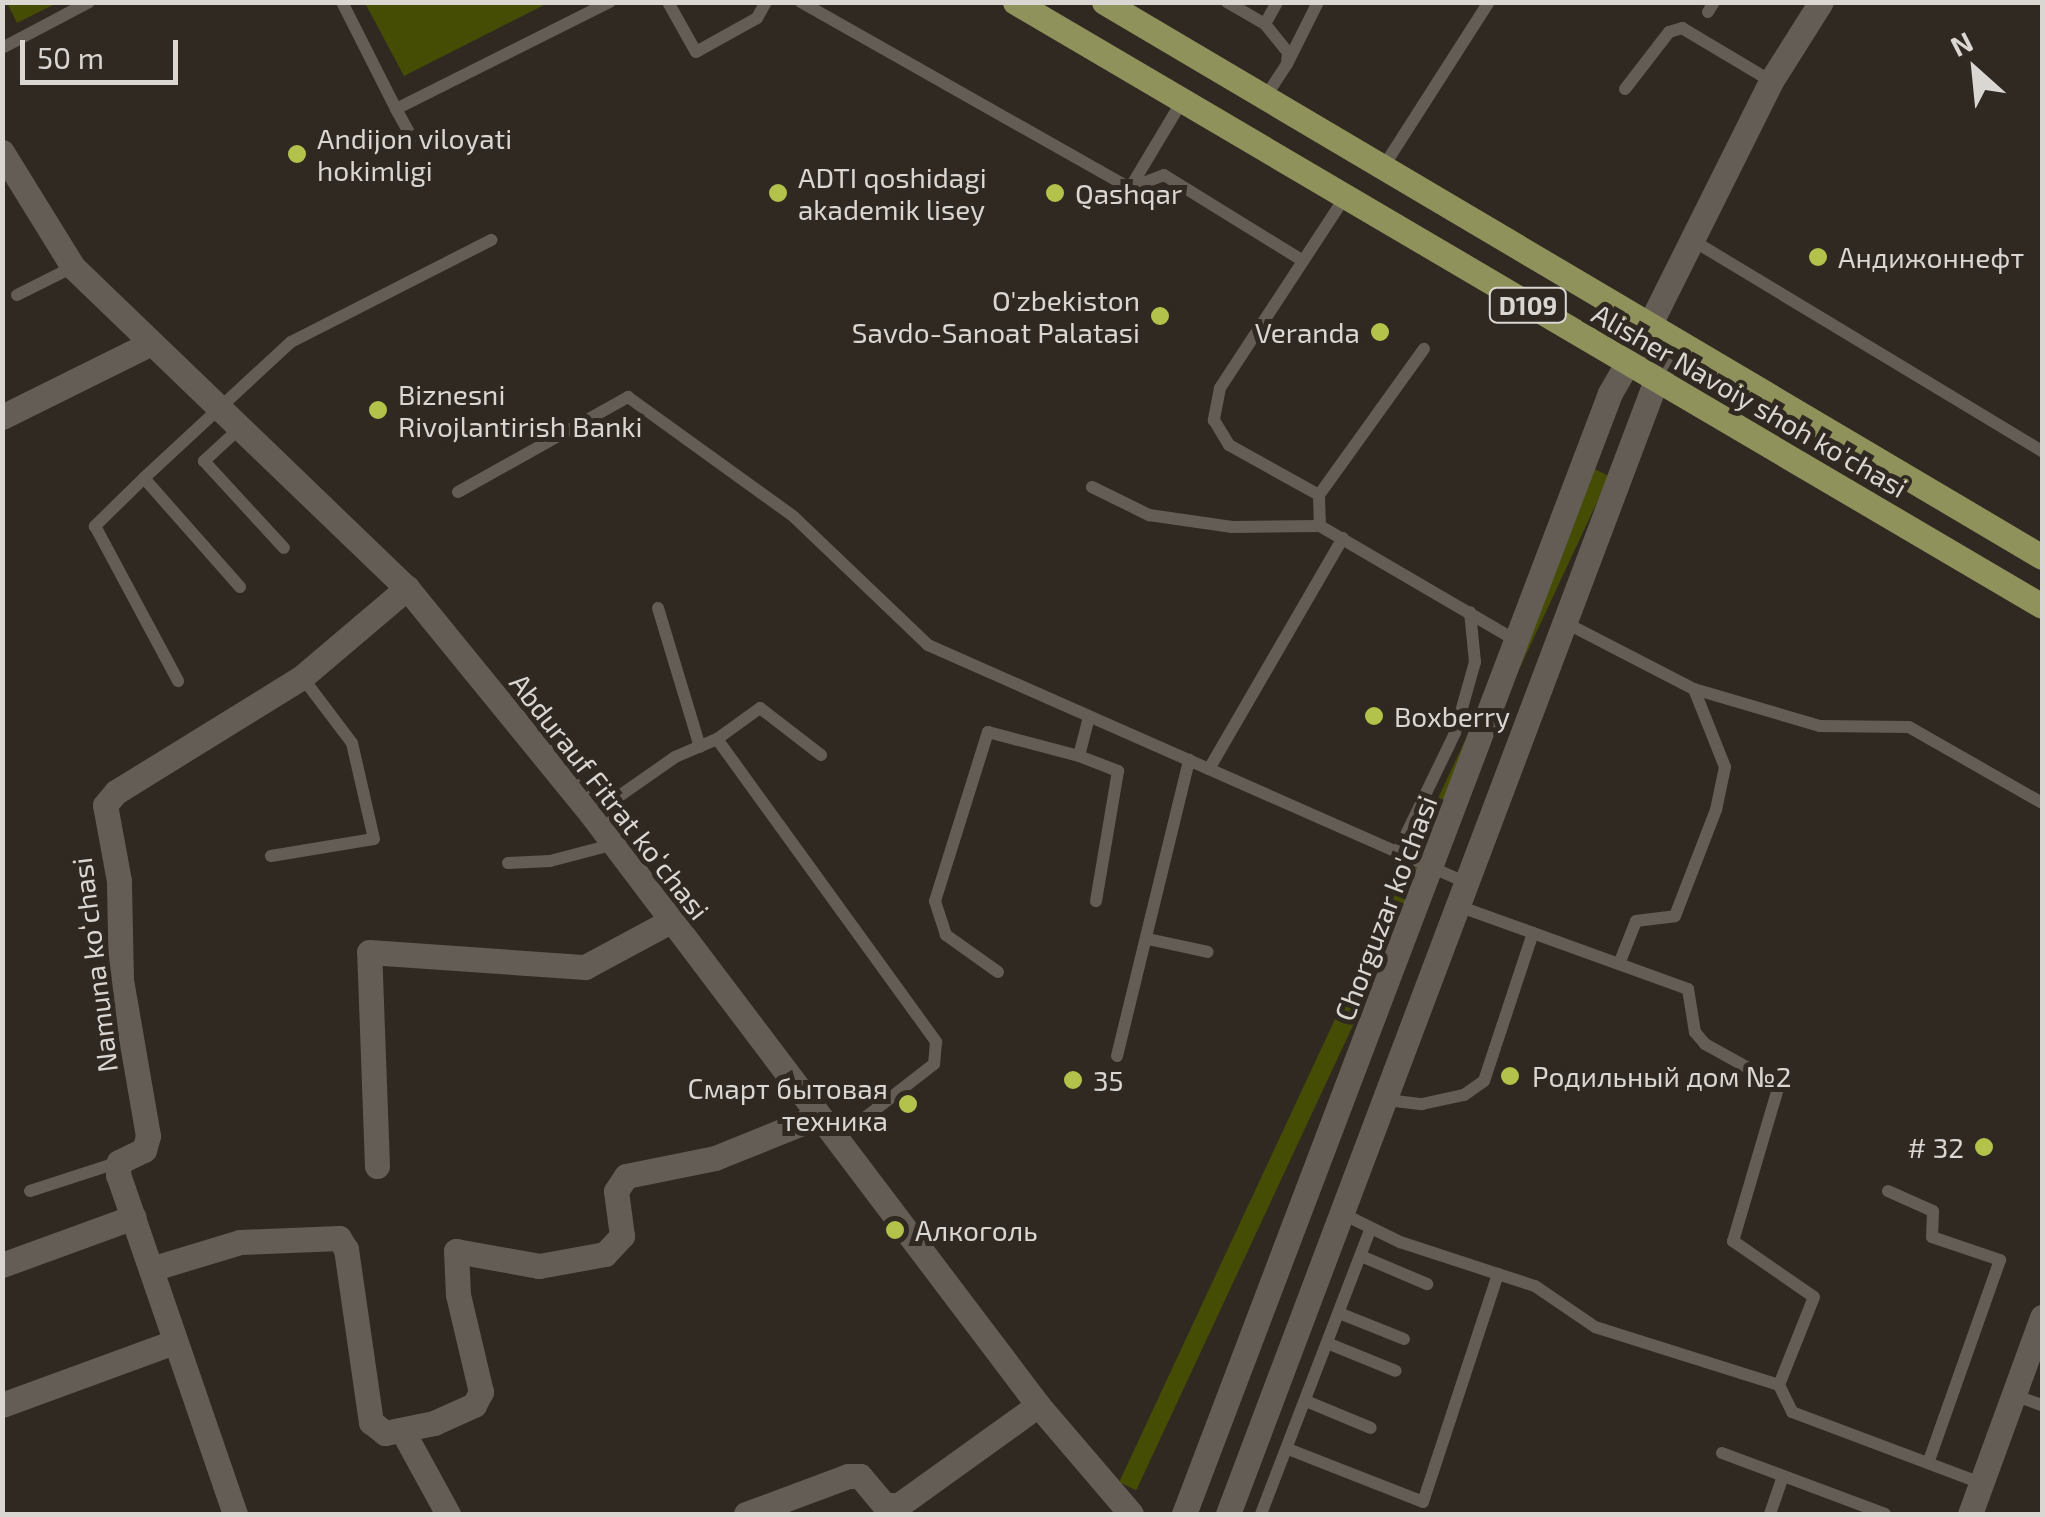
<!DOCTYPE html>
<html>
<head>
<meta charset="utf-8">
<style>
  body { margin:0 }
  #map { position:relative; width:2045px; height:1517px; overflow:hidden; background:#2f2922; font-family:"Exo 2",sans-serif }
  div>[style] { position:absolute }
  .green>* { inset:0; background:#454c03; transform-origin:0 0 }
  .service>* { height:12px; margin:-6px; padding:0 6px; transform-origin:6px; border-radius:6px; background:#635d55 }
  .minor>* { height:25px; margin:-12.5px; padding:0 12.5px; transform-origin:12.5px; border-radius:12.5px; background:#635d55 }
  .tertiary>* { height:25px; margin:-12.5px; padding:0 12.5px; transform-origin:12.5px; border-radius:12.5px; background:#635d55 }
  .secondary>* { height:25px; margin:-12.5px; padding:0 12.5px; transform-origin:12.5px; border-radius:12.5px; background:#635d55 }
  .primary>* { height:25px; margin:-12.5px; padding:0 12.5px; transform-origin:12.5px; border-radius:12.5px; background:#8f925a }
  .dots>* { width:28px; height:28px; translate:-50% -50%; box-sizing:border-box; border:5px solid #2f2922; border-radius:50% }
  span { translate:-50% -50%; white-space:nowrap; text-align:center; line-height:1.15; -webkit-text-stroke:10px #2f2922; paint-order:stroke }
  .shield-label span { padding:2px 8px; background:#2f2922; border:2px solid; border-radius:8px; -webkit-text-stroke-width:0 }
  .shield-label { font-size:25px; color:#dad6d2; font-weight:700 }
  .poi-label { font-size:28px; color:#dad6d2 }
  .left { translate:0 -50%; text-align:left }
  .right { translate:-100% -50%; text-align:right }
  .street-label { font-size:28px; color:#dad6d2 }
  .frame { position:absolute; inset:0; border:5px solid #dad6d2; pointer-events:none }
  .north { position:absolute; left:1925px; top:20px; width:100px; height:100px; -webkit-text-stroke:8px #2f2922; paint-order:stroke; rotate:333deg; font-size:28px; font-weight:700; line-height:40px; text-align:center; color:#dad6d2 }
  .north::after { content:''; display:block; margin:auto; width:35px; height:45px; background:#dad6d2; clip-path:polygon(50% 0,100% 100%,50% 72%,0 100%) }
  .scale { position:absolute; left:20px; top:40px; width:158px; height:45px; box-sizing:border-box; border:5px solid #dad6d2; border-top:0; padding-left:12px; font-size:30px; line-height:35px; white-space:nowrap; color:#dad6d2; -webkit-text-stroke:8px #2f2922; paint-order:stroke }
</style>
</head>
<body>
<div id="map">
  <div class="green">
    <div style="clip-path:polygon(7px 3px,57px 3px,17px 23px)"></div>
    <div style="clip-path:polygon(365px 3px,548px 3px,404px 76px)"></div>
    <div style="left:1592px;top:468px;width:19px;height:1119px;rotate:25deg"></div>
  </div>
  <div class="service">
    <div style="left:342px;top:2px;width:120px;rotate:63.2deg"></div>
    <div style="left:396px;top:109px;width:239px;rotate:-26.6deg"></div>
    <div style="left:668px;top:2px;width:57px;rotate:60.8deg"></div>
    <div style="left:696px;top:52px;width:70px;rotate:-29.1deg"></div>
    <div style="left:757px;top:18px;width:18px;rotate:-61deg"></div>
    <div style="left:801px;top:2px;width:378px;rotate:29.5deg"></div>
    <div style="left:1130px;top:188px;width:36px;rotate:-21deg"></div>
    <div style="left:1164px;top:175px;width:163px;rotate:31.7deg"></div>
    <div style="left:1227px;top:2px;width:44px;rotate:30.1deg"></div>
    <div style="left:1265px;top:24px;width:36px;rotate:51deg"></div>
    <div style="left:1288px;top:52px;width:12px;rotate:95deg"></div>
    <div style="left:1287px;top:64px;width:42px;rotate:123.3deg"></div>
    <div style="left:1708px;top:12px;width:12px;rotate:-59deg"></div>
    <div style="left:1265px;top:24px;width:25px;rotate:-61deg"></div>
    <div style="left:4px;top:47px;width:96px;rotate:-27.9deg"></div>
    <div style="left:1288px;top:62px;width:67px;rotate:-63.4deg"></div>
    <div style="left:1625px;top:89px;width:72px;rotate:-52.3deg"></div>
    <div style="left:1669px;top:32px;width:14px;rotate:-17deg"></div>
    <div style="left:1682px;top:28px;width:104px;rotate:30.8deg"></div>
    <div style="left:396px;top:109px;width:33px;rotate:61deg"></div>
    <div style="left:1382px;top:169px;width:198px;rotate:-57.4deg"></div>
    <div style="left:1130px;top:188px;width:101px;rotate:-59.1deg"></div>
    <div style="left:1345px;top:197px;width:228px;rotate:123.2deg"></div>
    <div style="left:1220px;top:388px;width:33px;rotate:101deg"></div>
    <div style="left:1214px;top:420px;width:29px;rotate:59deg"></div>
    <div style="left:1229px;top:445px;width:103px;rotate:29.1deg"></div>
    <div style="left:1319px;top:495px;width:180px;rotate:-54.3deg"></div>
    <div style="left:1692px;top:240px;width:409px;rotate:31.1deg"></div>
    <div style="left:17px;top:295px;width:63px;rotate:-26.6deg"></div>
    <div style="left:240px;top:428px;width:49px;rotate:137.5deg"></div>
    <div style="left:204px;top:461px;width:118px;rotate:47.4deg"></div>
    <div style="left:144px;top:478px;width:69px;rotate:135.6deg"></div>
    <div style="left:95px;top:526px;width:176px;rotate:61.8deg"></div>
    <div style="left:1092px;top:487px;width:64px;rotate:26.2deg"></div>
    <div style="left:1149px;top:515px;width:84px;rotate:8.2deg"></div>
    <div style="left:1232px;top:527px;width:88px;rotate:-0.7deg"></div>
    <div style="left:1320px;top:526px;width:31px;rotate:-92deg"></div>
    <div style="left:458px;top:492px;width:195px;rotate:-29.2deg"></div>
    <div style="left:628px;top:397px;width:203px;rotate:35.8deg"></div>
    <div style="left:793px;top:516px;width:187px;rotate:43.7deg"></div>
    <div style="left:928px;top:645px;width:589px;rotate:23.82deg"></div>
    <div style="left:1320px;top:526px;width:228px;rotate:30.3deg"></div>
    <div style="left:240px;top:587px;width:145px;rotate:-131.4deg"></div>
    <div style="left:144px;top:478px;width:200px;rotate:-42.8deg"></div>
    <div style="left:291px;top:342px;width:225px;rotate:-27deg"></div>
    <div style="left:658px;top:608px;width:145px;rotate:73.2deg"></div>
    <div style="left:1566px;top:623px;width:144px;rotate:27.3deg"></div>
    <div style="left:1694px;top:689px;width:131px;rotate:16.4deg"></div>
    <div style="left:1820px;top:726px;width:89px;rotate:0.6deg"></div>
    <div style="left:1909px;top:727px;width:153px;rotate:29.7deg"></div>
    <div style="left:1089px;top:717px;width:40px;rotate:104.4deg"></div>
    <div style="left:1079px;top:756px;width:42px;rotate:21deg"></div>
    <div style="left:1118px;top:771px;width:132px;rotate:99.6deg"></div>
    <div style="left:717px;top:739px;width:53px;rotate:-35.8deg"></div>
    <div style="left:760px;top:708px;width:77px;rotate:37.6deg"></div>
    <div style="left:1209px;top:769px;width:267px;rotate:-59.9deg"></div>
    <div style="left:592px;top:815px;width:101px;rotate:-34.9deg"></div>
    <div style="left:675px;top:757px;width:46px;rotate:-23.2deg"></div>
    <div style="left:717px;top:739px;width:374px;rotate:54.1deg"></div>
    <div style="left:936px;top:1042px;width:22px;rotate:95deg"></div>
    <div style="left:934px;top:1064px;width:125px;rotate:142.1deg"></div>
    <div style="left:1397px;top:853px;width:133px;rotate:-64.2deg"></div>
    <div style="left:1455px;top:733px;width:74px;rotate:-74.3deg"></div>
    <div style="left:1475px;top:662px;width:50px;rotate:-95.7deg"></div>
    <div style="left:271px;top:856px;width:104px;rotate:-9.4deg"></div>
    <div style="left:374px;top:839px;width:98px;rotate:-102.9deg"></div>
    <div style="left:352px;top:743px;width:83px;rotate:-127.1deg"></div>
    <div style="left:508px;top:863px;width:42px;rotate:-2.7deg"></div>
    <div style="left:550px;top:861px;width:67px;rotate:-14.7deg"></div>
    <div style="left:1533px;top:933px;width:165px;rotate:19.9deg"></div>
    <div style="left:1688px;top:989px;width:44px;rotate:80.8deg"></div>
    <div style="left:1695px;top:1032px;width:16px;rotate:50deg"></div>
    <div style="left:1705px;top:1044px;width:85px;rotate:29deg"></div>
    <div style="left:1779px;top:1085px;width:163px;rotate:106.4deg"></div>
    <div style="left:1733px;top:1241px;width:98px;rotate:34.7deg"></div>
    <div style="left:1814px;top:1297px;width:95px;rotate:111.7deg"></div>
    <div style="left:1779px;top:1385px;width:30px;rotate:64deg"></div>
    <div style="left:1792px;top:1412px;width:202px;rotate:20.6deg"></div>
    <div style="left:1148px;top:939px;width:61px;rotate:12.2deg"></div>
    <div style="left:1619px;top:964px;width:46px;rotate:-68.4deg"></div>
    <div style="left:1636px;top:921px;width:39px;rotate:-7deg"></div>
    <div style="left:1675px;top:916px;width:114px;rotate:-68.9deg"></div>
    <div style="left:1716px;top:810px;width:44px;rotate:-78.2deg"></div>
    <div style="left:1725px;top:767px;width:84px;rotate:-111.7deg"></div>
    <div style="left:998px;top:972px;width:64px;rotate:-144.6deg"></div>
    <div style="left:946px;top:935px;width:36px;rotate:-108deg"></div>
    <div style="left:935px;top:901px;width:177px;rotate:-72.6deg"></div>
    <div style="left:988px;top:732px;width:94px;rotate:14.8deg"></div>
    <div style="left:1117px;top:1056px;width:305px;rotate:-76.3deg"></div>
    <div style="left:1387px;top:1100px;width:35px;rotate:7deg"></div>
    <div style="left:1422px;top:1104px;width:43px;rotate:-12.1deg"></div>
    <div style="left:1464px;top:1095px;width:24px;rotate:-35deg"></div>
    <div style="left:1484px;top:1081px;width:156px;rotate:-71.7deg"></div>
    <div style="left:1533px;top:933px;width:77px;rotate:-160.1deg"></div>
    <div style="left:30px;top:1191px;width:94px;rotate:-18deg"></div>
    <div style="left:1888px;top:1191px;width:49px;rotate:24deg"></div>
    <div style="left:1933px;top:1211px;width:26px;rotate:92deg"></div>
    <div style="left:1932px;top:1237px;width:72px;rotate:18.7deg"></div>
    <div style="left:2000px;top:1260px;width:215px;rotate:109.5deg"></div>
    <div style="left:1343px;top:1214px;width:64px;rotate:26.2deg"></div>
    <div style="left:1400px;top:1242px;width:142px;rotate:18.1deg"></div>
    <div style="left:1535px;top:1286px;width:73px;rotate:34.3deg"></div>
    <div style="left:1595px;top:1327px;width:193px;rotate:17.5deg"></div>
    <div style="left:1361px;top:1256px;width:72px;rotate:23deg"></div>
    <div style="left:1339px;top:1313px;width:70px;rotate:21.8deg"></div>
    <div style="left:1327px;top:1343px;width:74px;rotate:22.1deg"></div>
    <div style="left:2014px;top:1395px;width:30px;rotate:20deg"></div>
    <div style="left:1306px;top:1401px;width:70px;rotate:22.6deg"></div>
    <div style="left:1288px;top:1449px;width:145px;rotate:21.4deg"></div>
    <div style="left:1423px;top:1502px;width:240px;rotate:-71.8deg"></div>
    <div style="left:1722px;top:1453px;width:174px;rotate:20.5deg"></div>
    <div style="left:1261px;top:1514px;width:306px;rotate:-69deg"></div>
    <div style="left:1770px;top:1514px;width:40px;rotate:-71.1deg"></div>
  </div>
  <div class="minor">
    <div style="left:1649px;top:326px;width:274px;rotate:-63.5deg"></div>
    <div style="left:1771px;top:81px;width:93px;rotate:-57.7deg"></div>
    <div style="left:2px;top:417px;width:166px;rotate:-26.4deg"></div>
    <div style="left:377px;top:1166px;width:214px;rotate:-92.1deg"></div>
    <div style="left:369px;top:952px;width:217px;rotate:4deg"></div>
    <div style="left:585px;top:967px;width:95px;rotate:-28.2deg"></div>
    <div style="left:2px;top:1265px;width:140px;rotate:-20deg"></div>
    <div style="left:151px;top:1269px;width:93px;rotate:-16.9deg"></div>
    <div style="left:240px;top:1242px;width:99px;rotate:-2.3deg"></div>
    <div style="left:339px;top:1238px;width:13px;rotate:58deg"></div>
    <div style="left:346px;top:1249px;width:175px;rotate:81.8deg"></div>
    <div style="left:371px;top:1422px;width:18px;rotate:38deg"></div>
    <div style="left:385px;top:1433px;width:50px;rotate:-11.5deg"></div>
    <div style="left:434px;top:1423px;width:44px;rotate:-24.2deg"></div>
    <div style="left:474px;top:1405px;width:15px;rotate:-62deg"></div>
    <div style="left:481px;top:1392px;width:100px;rotate:-103.3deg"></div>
    <div style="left:458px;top:1295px;width:44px;rotate:-92.6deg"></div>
    <div style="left:456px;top:1251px;width:84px;rotate:10.2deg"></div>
    <div style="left:539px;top:1266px;width:67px;rotate:-10.3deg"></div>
    <div style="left:605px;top:1254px;width:25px;rotate:-47deg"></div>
    <div style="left:622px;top:1236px;width:45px;rotate:-97.6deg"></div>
    <div style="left:616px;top:1191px;width:18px;rotate:-56deg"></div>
    <div style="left:626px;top:1176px;width:91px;rotate:-11.4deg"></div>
    <div style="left:715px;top:1158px;width:110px;rotate:-21.9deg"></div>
    <div style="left:2px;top:1405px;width:183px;rotate:-20.1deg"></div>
    <div style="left:402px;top:1430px;width:96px;rotate:61.3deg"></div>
    <div style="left:235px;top:1514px;width:359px;rotate:-109deg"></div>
    <div style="left:118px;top:1175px;width:13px;rotate:-86deg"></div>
    <div style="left:119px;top:1162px;width:28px;rotate:-26deg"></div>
    <div style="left:144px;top:1150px;width:15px;rotate:-74deg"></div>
    <div style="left:148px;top:1136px;width:158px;rotate:-99.8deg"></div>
    <div style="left:121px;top:980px;width:99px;rotate:-91.2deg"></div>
    <div style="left:119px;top:881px;width:77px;rotate:-100.4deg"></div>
    <div style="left:105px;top:805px;width:17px;rotate:-50deg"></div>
    <div style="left:116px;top:792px;width:219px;rotate:-31.7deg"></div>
    <div style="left:302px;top:677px;width:138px;rotate:-40.3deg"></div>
    <div style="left:1970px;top:1514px;width:210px;rotate:-69.9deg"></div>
  </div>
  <div class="tertiary">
    <div style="left:746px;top:1514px;width:109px;rotate:-20.4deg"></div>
    <div style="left:848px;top:1476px;width:12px"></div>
    <div style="left:860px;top:1476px;width:38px;rotate:50deg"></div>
    <div style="left:884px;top:1505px;width:15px"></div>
    <div style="left:899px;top:1505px;width:171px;rotate:-35.7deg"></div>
  </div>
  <div class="secondary">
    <div style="left:2px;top:152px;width:135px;rotate:58.3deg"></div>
    <div style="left:73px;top:267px;width:463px;rotate:43.9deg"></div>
    <div style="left:407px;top:588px;width:293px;rotate:50.8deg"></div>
    <div style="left:592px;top:815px;width:740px;rotate:52.91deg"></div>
    <div style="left:1038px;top:1405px;width:143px;rotate:49.5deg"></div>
    <div style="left:1184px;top:1514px;width:1199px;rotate:-69.19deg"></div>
    <div style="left:1610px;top:393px;width:78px;rotate:-59.8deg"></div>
    <div style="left:1228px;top:1514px;width:1212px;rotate:-69.32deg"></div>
    <div style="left:1656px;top:380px;width:43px;rotate:-60.4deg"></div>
  </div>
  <div class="primary">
    <div style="left:1015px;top:2px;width:1191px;rotate:30.46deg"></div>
    <div style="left:1104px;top:2px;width:1090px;rotate:30.61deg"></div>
  </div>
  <div class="dots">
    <div style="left:297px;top:154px;background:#b3c24b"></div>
    <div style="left:778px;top:193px;background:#b3c24b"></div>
    <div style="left:1055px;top:193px;background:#b3c24b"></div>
    <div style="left:1818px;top:257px;background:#b3c24b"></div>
    <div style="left:1160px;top:316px;background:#b3c24b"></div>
    <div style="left:1380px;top:332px;background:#b3c24b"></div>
    <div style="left:378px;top:410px;background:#b3c24b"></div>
    <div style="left:1374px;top:716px;background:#b3c24b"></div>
    <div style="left:1510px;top:1076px;background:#b3c24b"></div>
    <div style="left:1073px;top:1080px;background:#b3c24b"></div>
    <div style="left:908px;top:1104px;background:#b3c24b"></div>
    <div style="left:1984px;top:1147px;background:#b3c24b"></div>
    <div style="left:895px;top:1230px;background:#b3c24b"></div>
  </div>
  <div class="shield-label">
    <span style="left:1528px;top:305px">D109</span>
  </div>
  <div class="poi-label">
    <span class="left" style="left:317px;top:154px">Andijon vilоyati<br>hоkimligi</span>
    <span class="left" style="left:798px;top:193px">ADTI qoshidagi<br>akademik lisey</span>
    <span class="left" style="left:1075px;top:193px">Qashqar</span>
    <span class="left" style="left:1838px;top:257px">Андижоннефт</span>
    <span class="right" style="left:1140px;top:316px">O'zbekiston<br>Savdo-Sanoat Palatasi</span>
    <span class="right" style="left:1360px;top:332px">Veranda</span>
    <span class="left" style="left:398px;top:410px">Biznesni<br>Rivojlantirish Banki</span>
    <span class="left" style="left:1394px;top:716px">Boxberry</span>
    <span class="left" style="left:1532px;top:1076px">Родильный дом №2</span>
    <span class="left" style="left:1093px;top:1080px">35</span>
    <span class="right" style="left:888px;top:1104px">Смарт бытовая<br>техника</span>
    <span class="right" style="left:1964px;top:1147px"># 32</span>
    <span class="left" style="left:915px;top:1230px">Алкоголь</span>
  </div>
  <div class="street-label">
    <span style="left:1750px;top:400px;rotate:30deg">Alisher Navoiy shoh ko'chasi</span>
    <span style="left:610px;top:796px;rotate:52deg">Abdurauf Fitrat koʻchasi</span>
    <span style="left:1385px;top:908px;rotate:-69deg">Chorguzar ko'chasi</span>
    <span style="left:94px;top:965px;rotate:-97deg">Namuna koʻchasi</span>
  </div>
  <div class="frame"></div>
  <div class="north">N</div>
  <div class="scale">50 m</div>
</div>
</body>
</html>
